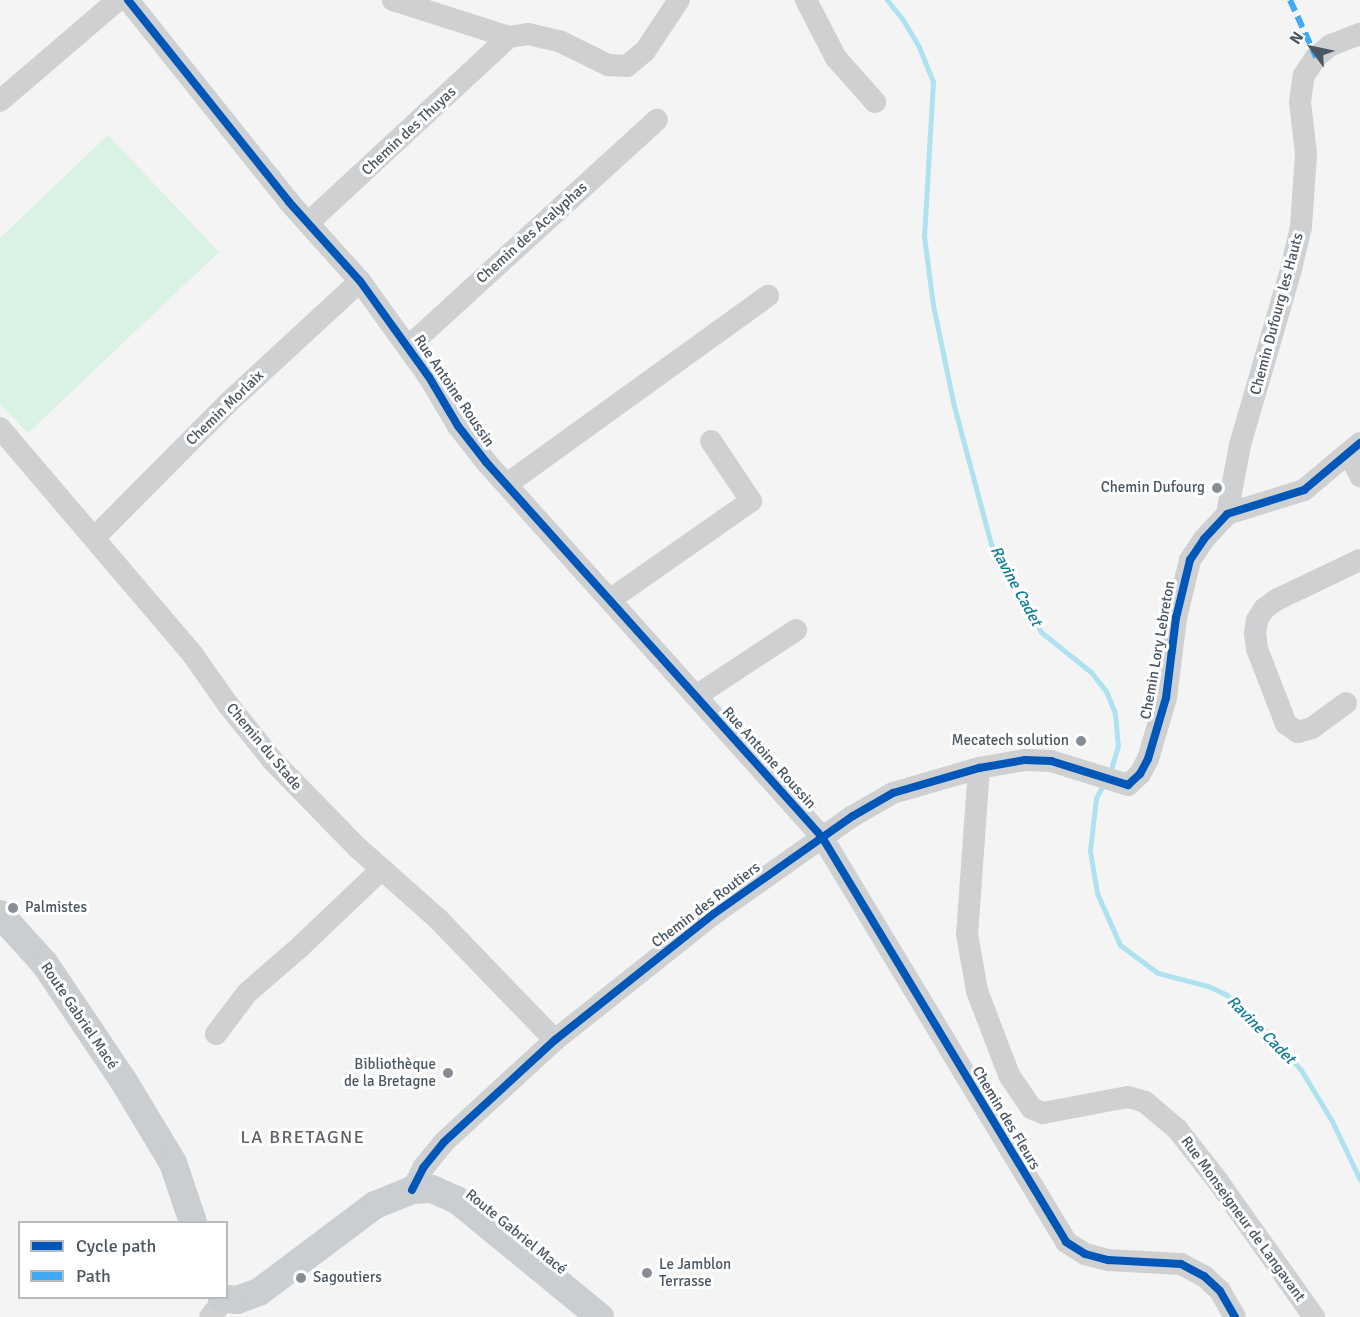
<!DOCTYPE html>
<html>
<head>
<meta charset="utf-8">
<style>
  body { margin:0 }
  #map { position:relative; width:1360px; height:1317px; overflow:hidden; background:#f4f4f4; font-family:Signika,sans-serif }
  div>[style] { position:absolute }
  .green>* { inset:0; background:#d9f2e3 }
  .stream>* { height:5px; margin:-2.5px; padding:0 2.5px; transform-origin:2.5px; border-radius:2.5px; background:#aee2f0 }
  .minor>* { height:22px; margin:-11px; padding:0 11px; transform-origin:11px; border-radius:11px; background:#ced0d2 }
  .major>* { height:28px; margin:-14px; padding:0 14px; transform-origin:14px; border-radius:14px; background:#caced1 }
  .quiet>* { height:6px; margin-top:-3px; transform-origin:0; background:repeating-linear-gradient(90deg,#3fa9f5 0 12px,transparent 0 18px) }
  .cycleway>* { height:8px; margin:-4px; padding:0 4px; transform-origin:4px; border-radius:4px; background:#0057b8 }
  .dots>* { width:16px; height:16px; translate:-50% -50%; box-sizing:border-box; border:3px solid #fff; border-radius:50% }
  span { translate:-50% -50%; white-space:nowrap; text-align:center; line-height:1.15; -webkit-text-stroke:6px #fff; paint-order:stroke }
  .street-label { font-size:15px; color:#4a5661 }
  .poi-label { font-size:15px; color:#4a5661 }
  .right { translate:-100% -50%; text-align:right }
  .left { translate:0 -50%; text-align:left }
  .water-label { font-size:16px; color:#0c7c9b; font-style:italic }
  .quarter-label { font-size:18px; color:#5f6368; letter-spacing:1.5px }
  .legend { position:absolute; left:18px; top:1221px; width:210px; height:78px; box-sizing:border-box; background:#fff; border:2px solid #b7bbc0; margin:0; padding:8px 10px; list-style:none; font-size:18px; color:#4a5661 }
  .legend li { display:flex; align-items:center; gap:12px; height:30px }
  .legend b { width:30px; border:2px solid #b7bbc0 }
  .north { position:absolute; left:1282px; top:18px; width:60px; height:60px; -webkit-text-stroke:4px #fff; paint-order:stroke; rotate:303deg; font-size:16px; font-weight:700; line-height:24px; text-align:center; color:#4a5661 }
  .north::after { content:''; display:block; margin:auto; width:21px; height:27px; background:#4a5661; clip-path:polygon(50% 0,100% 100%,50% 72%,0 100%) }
</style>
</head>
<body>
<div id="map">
  <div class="green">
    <div style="clip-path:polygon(108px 135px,219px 252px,28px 433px,0 404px,0 238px)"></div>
  </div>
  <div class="stream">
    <div style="left:887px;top:0;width:26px;rotate:51deg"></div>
    <div style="left:903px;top:20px;width:31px;rotate:59deg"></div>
    <div style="left:919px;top:47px;width:37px;rotate:68deg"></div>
    <div style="left:933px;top:81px;width:155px;rotate:93.3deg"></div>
    <div style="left:924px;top:236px;width:70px;rotate:82.6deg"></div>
    <div style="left:933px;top:305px;width:103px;rotate:78.3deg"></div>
    <div style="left:954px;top:406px;width:143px;rotate:75deg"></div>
    <div style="left:991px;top:544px;width:101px;rotate:60.4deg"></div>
    <div style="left:1041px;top:632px;width:64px;rotate:38.7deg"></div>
    <div style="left:1091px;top:672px;width:24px;rotate:52deg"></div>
    <div style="left:1106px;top:691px;width:24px;rotate:68deg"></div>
    <div style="left:1115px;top:713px;width:33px;rotate:85deg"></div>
    <div style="left:1118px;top:746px;width:28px;rotate:107deg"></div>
    <div style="left:1104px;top:783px;width:17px;rotate:118deg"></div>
    <div style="left:1096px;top:798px;width:53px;rotate:96.5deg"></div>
    <div style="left:1090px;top:851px;width:43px;rotate:80.5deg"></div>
    <div style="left:1097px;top:893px;width:57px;rotate:66.1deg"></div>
    <div style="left:1120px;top:945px;width:47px;rotate:36.4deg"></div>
    <div style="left:1158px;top:973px;width:52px;rotate:14.6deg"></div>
    <div style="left:1208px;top:986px;width:21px;rotate:25deg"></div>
    <div style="left:1227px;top:995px;width:69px;rotate:42.7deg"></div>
    <div style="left:1278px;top:1042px;width:36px;rotate:51deg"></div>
    <div style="left:1301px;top:1070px;width:60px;rotate:58.7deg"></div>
    <div style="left:1332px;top:1121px;width:65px;rotate:64.6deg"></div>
  </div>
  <div class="minor">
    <div style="left:128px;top:0;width:258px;rotate:51.4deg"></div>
    <div style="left:289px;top:202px;width:106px;rotate:48.1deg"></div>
    <div style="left:360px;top:281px;width:118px;rotate:54.3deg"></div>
    <div style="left:429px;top:377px;width:57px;rotate:59.4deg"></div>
    <div style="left:458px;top:426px;width:46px;rotate:52.1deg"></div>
    <div style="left:486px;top:462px;width:504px;rotate:48.14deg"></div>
    <div style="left:822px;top:837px;width:473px;rotate:58.9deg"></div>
    <div style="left:1066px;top:1242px;width:22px;rotate:32deg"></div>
    <div style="left:1085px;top:1254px;width:24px;rotate:15deg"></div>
    <div style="left:1108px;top:1260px;width:73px;rotate:3.1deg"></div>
    <div style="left:1181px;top:1264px;width:26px;rotate:28deg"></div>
    <div style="left:1204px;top:1276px;width:22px;rotate:43deg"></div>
    <div style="left:1220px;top:1291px;width:30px;rotate:60deg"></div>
    <div style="left:806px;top:0;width:65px;rotate:62.7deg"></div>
    <div style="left:836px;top:58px;width:59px;rotate:48.4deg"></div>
    <div style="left:509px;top:37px;width:19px;rotate:-9deg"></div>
    <div style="left:528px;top:34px;width:32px;rotate:13deg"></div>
    <div style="left:559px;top:41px;width:55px;rotate:26.1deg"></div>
    <div style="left:608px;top:65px;width:19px;rotate:3deg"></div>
    <div style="left:627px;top:66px;width:23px;rotate:-40deg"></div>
    <div style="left:645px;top:51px;width:61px;rotate:-56.3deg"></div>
    <div style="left:0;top:101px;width:155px;rotate:-40.6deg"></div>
    <div style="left:308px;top:223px;width:274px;rotate:-42.8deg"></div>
    <div style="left:509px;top:37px;width:122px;rotate:-162.3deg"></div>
    <div style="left:408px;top:347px;width:337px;rotate:-42.4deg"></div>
    <div style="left:0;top:428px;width:298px;rotate:49.6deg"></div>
    <div style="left:193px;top:655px;width:62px;rotate:54.8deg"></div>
    <div style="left:229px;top:706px;width:70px;rotate:51.3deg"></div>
    <div style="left:273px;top:761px;width:122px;rotate:45.7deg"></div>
    <div style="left:358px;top:848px;width:107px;rotate:41.6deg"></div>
    <div style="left:438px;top:919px;width:168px;rotate:46deg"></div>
    <div style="left:1349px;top:454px;width:25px;rotate:63deg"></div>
    <div style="left:507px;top:484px;width:322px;rotate:-35.8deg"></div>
    <div style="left:1227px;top:514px;width:70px;rotate:-79.3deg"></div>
    <div style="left:1240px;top:445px;width:183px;rotate:-73.8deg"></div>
    <div style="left:1291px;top:269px;width:43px;rotate:-76.6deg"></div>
    <div style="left:1301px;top:227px;width:73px;rotate:-86.1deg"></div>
    <div style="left:1306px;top:154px;width:52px;rotate:-96.6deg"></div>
    <div style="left:1300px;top:102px;width:27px;rotate:-82deg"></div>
    <div style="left:1304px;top:75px;width:22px;rotate:-56deg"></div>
    <div style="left:1316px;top:57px;width:19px;rotate:-39deg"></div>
    <div style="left:1331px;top:45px;width:31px;rotate:-21deg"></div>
    <div style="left:94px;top:538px;width:190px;rotate:-45.2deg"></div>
    <div style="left:228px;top:403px;width:180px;rotate:-42.7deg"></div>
    <div style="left:611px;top:599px;width:171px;rotate:-35deg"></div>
    <div style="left:751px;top:501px;width:72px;rotate:-123.7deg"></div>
    <div style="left:696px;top:696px;width:120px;rotate:-33.4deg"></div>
    <div style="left:1346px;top:703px;width:42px;rotate:143.7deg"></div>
    <div style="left:1312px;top:728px;width:15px;rotate:164deg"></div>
    <div style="left:1298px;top:732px;width:14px;rotate:-146deg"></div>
    <div style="left:1286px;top:724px;width:80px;rotate:-111.1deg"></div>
    <div style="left:1257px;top:649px;width:16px;rotate:-97deg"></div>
    <div style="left:1255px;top:633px;width:13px;rotate:-81deg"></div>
    <div style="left:1257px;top:620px;width:13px;rotate:-58deg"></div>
    <div style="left:1264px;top:609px;width:15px;rotate:-37deg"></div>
    <div style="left:1276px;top:600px;width:93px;rotate:-25.5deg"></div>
    <div style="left:979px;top:768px;width:166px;rotate:94.1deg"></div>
    <div style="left:967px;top:934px;width:58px;rotate:80deg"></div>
    <div style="left:977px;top:991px;width:90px;rotate:69.1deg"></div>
    <div style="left:1009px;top:1075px;width:40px;rotate:56deg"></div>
    <div style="left:1031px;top:1108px;width:13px;rotate:23deg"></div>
    <div style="left:1043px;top:1113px;width:86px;rotate:-10.7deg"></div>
    <div style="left:1128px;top:1097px;width:18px;rotate:16deg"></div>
    <div style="left:1145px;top:1102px;width:42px;rotate:40.2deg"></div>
    <div style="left:1177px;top:1129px;width:65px;rotate:51.9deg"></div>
    <div style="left:1217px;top:1180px;width:168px;rotate:54.7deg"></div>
    <div style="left:216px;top:1034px;width:51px;rotate:-52.9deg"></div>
    <div style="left:247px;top:993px;width:70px;rotate:-41deg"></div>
    <div style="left:300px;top:947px;width:113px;rotate:-43.6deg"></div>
    <div style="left:412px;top:1190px;width:25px;rotate:-63deg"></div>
    <div style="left:423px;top:1168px;width:33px;rotate:-51deg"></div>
    <div style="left:444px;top:1142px;width:151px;rotate:-42.6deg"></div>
    <div style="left:555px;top:1040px;width:201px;rotate:-38.5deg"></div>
    <div style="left:712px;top:915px;width:172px;rotate:-35.1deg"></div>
    <div style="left:853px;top:816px;width:46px;rotate:-29.9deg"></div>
    <div style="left:893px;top:793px;width:90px;rotate:-16.2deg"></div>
    <div style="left:979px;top:768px;width:47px;rotate:-9.9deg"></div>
    <div style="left:1025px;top:760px;width:26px;rotate:2deg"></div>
    <div style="left:1051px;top:761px;width:81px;rotate:17.3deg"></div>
    <div style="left:1128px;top:785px;width:16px;rotate:-43deg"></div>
    <div style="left:1140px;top:774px;width:17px;rotate:-62deg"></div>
    <div style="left:1148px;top:759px;width:64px;rotate:-73.6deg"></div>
    <div style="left:1166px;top:698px;width:81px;rotate:-82.9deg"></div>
    <div style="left:1176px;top:618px;width:60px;rotate:-76.4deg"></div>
    <div style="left:1190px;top:560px;width:25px;rotate:-56deg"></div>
    <div style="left:1204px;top:539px;width:34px;rotate:-47deg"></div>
    <div style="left:1227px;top:514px;width:81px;rotate:-17.3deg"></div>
    <div style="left:1304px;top:490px;width:73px;rotate:-40deg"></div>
    <div style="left:210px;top:1317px;width:23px;rotate:-50deg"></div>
  </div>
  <div class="major">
    <div style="left:0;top:914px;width:67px;rotate:48deg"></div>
    <div style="left:45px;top:964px;width:140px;rotate:56.1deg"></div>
    <div style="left:123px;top:1080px;width:97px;rotate:58.9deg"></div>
    <div style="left:173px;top:1163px;width:62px;rotate:71.3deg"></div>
    <div style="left:222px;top:1298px;width:15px;rotate:8deg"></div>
    <div style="left:237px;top:1300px;width:23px;rotate:-20deg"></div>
    <div style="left:259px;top:1292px;width:145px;rotate:-36.9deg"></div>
    <div style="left:375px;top:1205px;width:40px;rotate:-22deg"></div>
    <div style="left:412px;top:1190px;width:20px;rotate:-3deg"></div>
    <div style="left:432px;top:1189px;width:27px;rotate:24deg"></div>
    <div style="left:457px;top:1200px;width:185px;rotate:39.3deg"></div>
  </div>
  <div class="quiet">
    <div style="left:1290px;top:0;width:63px;rotate:65.5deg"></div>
  </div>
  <div class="cycleway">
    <div style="left:128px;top:0;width:258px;rotate:51.4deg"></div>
    <div style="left:289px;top:202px;width:106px;rotate:48.1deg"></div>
    <div style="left:360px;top:281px;width:118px;rotate:54.3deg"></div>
    <div style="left:429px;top:377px;width:57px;rotate:59.4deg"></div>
    <div style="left:458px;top:426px;width:46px;rotate:52.1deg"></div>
    <div style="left:486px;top:462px;width:504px;rotate:48.14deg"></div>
    <div style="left:822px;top:837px;width:473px;rotate:58.9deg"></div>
    <div style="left:1066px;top:1242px;width:22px;rotate:32deg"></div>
    <div style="left:1085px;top:1254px;width:24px;rotate:15deg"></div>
    <div style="left:1108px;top:1260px;width:73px;rotate:3.1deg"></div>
    <div style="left:1181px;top:1264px;width:26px;rotate:28deg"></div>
    <div style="left:1204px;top:1276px;width:22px;rotate:43deg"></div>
    <div style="left:1220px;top:1291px;width:30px;rotate:60deg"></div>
    <div style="left:412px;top:1190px;width:25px;rotate:-63deg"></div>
    <div style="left:423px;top:1168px;width:33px;rotate:-51deg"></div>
    <div style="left:444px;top:1142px;width:151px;rotate:-42.6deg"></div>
    <div style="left:555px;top:1040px;width:201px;rotate:-38.5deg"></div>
    <div style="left:712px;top:915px;width:172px;rotate:-35.1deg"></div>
    <div style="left:853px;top:816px;width:46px;rotate:-29.9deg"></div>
    <div style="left:893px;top:793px;width:90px;rotate:-16.2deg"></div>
    <div style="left:979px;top:768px;width:47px;rotate:-9.9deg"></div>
    <div style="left:1025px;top:760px;width:26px;rotate:2deg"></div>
    <div style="left:1051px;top:761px;width:81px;rotate:17.3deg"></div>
    <div style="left:1128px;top:785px;width:16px;rotate:-43deg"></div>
    <div style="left:1140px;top:774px;width:17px;rotate:-62deg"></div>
    <div style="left:1148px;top:759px;width:64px;rotate:-73.6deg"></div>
    <div style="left:1166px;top:698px;width:81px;rotate:-82.9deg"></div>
    <div style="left:1176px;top:618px;width:60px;rotate:-76.4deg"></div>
    <div style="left:1190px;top:560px;width:25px;rotate:-56deg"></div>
    <div style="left:1204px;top:539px;width:34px;rotate:-47deg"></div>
    <div style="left:1227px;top:514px;width:81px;rotate:-17.3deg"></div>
    <div style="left:1304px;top:490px;width:73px;rotate:-40deg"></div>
  </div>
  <div class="dots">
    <div style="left:1217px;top:488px;background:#868d94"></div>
    <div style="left:1081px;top:741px;background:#868d94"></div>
    <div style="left:13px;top:908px;background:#868d94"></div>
    <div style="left:448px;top:1073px;background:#868d94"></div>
    <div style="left:647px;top:1273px;background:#868d94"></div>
    <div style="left:301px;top:1278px;background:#868d94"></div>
  </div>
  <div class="street-label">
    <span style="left:409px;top:131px;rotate:-43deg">Chemin des Thuyas</span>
    <span style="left:532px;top:233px;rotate:-42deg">Chemin des Acalyphas</span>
    <span style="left:1277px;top:314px;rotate:-75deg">Chemin Dufourg les Hauts</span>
    <span style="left:454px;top:391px;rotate:56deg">Rue Antoine Roussin</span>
    <span style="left:225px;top:408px;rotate:-44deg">Chemin Morlaix</span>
    <span style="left:1158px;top:650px;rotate:-80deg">Chemin Lory Lebreton</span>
    <span style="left:264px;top:747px;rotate:50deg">Chemin du Stade</span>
    <span style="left:769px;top:758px;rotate:48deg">Rue Antoine Roussin</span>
    <span style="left:706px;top:905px;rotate:-37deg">Chemin des Routiers</span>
    <span style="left:79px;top:1016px;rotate:56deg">Route Gabriel Macé</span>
    <span style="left:1006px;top:1118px;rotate:59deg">Chemin des Fleurs</span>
    <span style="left:1243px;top:1219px;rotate:54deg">Rue Monseigneur de Langavant</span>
    <span style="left:516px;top:1232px;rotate:39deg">Route Gabriel Macé</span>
  </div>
  <div class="poi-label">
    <span class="right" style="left:1205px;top:488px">Chemin Dufourg</span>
    <span class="right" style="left:1069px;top:741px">Mecatech solution</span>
    <span class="left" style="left:25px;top:908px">Palmistes</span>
    <span class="right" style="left:436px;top:1073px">Bibliothèque<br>de la Bretagne</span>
    <span class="left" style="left:659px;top:1273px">Le Jamblon<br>Terrasse</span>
    <span class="left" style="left:313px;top:1278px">Sagoutiers</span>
  </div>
  <div class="water-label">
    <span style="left:1016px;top:586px;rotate:61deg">Ravine Cadet</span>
    <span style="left:1261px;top:1030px;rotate:45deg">Ravine Cadet</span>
  </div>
  <div class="quarter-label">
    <span style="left:303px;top:1137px">LA BRETAGNE</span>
  </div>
  <ul class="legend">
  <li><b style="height:8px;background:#0057b8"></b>Cycle path</li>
  <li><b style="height:8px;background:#3fa9f5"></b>Path</li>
  </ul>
  <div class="north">N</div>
</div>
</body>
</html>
